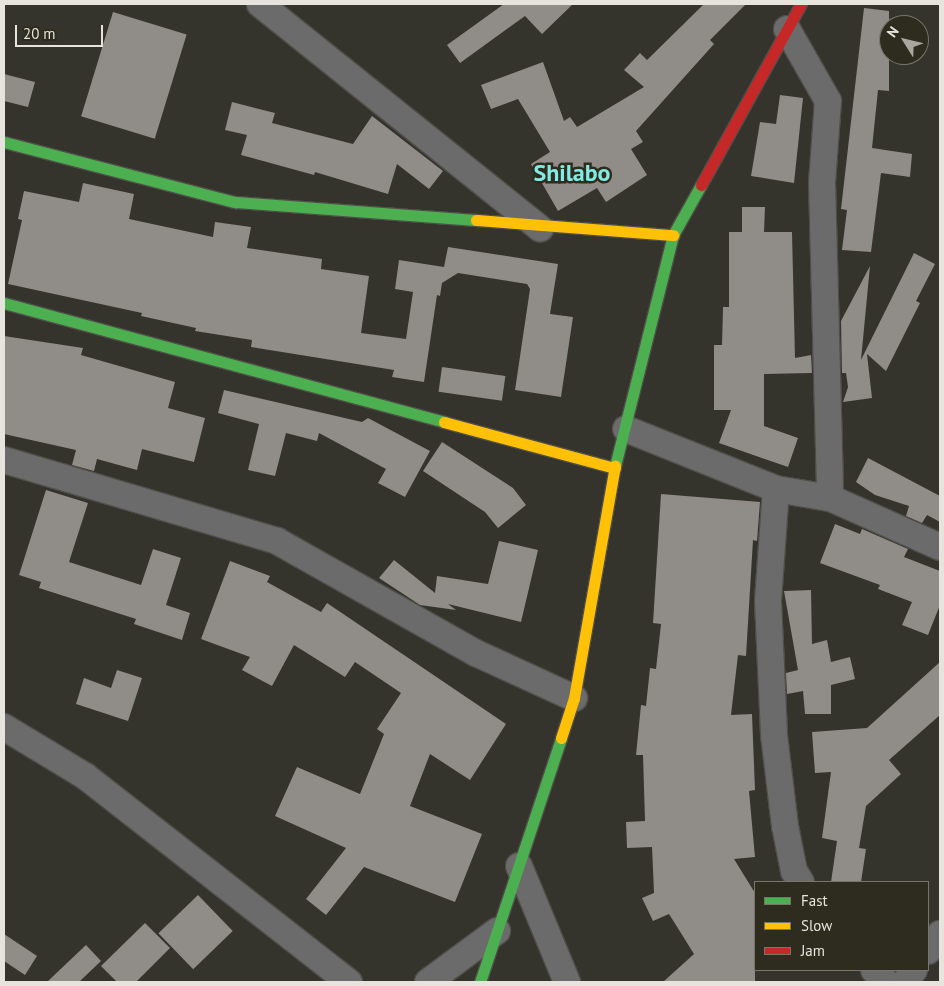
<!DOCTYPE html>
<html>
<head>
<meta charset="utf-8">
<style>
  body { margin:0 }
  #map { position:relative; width:944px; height:986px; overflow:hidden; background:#34332c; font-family:"PT Sans",sans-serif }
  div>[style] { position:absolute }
  .building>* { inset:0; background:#908c87; transform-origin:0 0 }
  .roads { filter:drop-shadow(1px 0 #504e49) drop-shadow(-1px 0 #504e49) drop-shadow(0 1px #504e49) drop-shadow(0 -1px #504e49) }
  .street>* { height:26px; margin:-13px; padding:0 13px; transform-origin:13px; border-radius:13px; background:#6b6b6b }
  .fast>* { height:11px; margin:-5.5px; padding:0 5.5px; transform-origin:5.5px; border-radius:5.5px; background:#4caf50 }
  .slow>* { height:11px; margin:-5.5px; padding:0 5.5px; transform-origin:5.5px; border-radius:5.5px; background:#ffc107 }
  .jam>* { height:11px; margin:-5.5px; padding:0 5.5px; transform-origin:5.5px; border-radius:5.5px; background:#c62828 }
  span { translate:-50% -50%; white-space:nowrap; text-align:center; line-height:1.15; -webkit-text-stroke:5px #2e2b1f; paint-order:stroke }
  .town-label { font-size:24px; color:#81ebe4; font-weight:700 }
  .frame { position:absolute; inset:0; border:5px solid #e6e4dc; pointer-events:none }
  .legend { position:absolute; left:754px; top:881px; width:175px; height:90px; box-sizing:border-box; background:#2e2b1f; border:1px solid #78756b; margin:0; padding:6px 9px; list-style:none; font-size:15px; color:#e6e4dc }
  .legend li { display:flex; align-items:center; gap:10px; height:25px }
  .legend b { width:25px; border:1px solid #78756b }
  .north { position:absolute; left:879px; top:15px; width:50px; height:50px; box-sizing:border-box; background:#2e2b1f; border:1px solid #78756b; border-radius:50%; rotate:306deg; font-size:14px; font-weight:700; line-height:20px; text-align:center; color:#e6e4dc }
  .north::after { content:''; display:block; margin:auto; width:18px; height:22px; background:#a8a69e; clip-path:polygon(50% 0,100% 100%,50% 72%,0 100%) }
  .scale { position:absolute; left:15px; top:25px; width:88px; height:22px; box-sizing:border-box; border:2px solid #e6e4dc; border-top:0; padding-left:6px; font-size:15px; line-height:18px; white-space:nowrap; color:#e6e4dc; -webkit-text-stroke:4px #2e2b1f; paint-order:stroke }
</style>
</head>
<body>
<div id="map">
  <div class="building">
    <div style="clip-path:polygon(504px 4px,573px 4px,542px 34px,525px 16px,460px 63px,447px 45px)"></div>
    <div style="clip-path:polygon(704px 4px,746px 4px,710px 40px,714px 44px,636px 131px,643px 142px,631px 149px,647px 175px,606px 202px,597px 188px,558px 211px,531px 164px,550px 152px,518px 99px,491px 109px,481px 85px,543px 62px,564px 121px,570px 117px,577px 127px,644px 87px,624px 70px,640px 53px,647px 60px)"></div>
    <div style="clip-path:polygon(864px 8px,889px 11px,889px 91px,878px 90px,872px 148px,912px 154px,910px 177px,881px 173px,871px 252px,842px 250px,847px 210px,841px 209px)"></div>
    <div style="left:113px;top:12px;width:77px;height:109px;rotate:17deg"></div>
    <div style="clip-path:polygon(4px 74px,35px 82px,28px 107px,4px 101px)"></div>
    <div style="clip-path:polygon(780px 95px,803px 98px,794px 183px,751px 176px,760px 122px,776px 124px)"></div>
    <div style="clip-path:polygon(232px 102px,275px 113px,272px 123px,353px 144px,372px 116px,443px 171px,429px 189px,397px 164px,388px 194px,315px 172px,314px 175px,241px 155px,247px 135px,225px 130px)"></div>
    <div style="clip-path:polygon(83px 183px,134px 194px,129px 219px,213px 237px,215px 222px,251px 227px,247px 248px,322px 259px,321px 269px,369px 276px,361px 333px,406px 339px,413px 292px,395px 289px,399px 260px,444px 267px,448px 247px,558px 264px,550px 314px,573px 317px,561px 397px,515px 390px,530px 289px,527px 284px,458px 273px,442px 283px,440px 296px,437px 295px,424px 382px,392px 377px,394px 370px,251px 347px,252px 340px,195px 331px,196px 328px,141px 316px,142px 313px,8px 284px,22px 220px,18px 219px,24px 191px,79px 202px)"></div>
    <div style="clip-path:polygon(742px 207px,765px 207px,764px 232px,792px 232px,795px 358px,811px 355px,812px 373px,764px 374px,764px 426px,798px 438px,788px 467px,719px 443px,731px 410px,714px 410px,714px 345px,722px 345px,723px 307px,729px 307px,729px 232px,742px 232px)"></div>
    <div style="clip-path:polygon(914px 253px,935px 264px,916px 301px,920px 303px,886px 371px,867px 354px,872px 398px,843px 402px,848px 387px,846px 373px,842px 373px,841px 321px,870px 266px,861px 360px)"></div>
    <div style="clip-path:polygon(4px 336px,83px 348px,81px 355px,175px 382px,168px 408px,205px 418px,194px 462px,142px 449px,137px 470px,97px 459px,94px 471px,72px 465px,76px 450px,4px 434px)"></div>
    <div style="left:442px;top:367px;width:64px;height:25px;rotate:8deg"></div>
    <div style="clip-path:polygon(224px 390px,362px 422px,368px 418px,430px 451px,405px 497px,378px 483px,386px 469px,319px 433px,317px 441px,286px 433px,275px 476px,248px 470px,259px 424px,218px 413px)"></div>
    <div style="clip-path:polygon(442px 442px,513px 488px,526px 505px,498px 528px,485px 512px,423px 471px)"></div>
    <div style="clip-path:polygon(868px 458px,940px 496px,940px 522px,927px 515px,922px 523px,906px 516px,909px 506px,875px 495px,856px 482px)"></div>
    <div style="clip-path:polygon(46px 490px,88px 503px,69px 562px,141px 585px,153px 549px,181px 558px,166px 605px,190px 613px,182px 640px,134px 624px,136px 619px,39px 588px,41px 582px,19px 575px)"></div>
    <div style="clip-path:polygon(661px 494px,760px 502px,757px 541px,753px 540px,746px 656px,738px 655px,731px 715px,752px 714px,755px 790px,749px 791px,755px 857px,734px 859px,755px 893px,755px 982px,663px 982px,694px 954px,669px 914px,653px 921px,642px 898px,654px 893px,652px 847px,627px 848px,626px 822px,645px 821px,643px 755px,636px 755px,641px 705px,646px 706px,650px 668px,656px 669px,661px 624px,653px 623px)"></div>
    <div style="clip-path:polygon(835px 524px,860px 534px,862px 529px,908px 549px,904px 557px,940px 571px,940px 605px,928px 635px,902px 625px,912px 602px,878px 589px,880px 585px,820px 563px)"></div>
    <div style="clip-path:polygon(499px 541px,538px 550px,521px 622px,448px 604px,456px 610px,420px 605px,379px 578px,394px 560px,435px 593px,437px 576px,488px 584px)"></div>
    <div style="clip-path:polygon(230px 561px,270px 576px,267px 582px,321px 612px,327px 603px,506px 724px,470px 780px,430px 754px,410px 806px,482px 834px,455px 902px,364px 867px,326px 915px,306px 899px,346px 848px,275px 816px,297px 767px,360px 794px,384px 734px,377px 729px,401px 693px,355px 662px,345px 677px,294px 645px,272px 686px,242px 670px,250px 657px,201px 639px)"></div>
    <div style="clip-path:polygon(811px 590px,812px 644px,827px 640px,831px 662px,850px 657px,855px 679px,831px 685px,831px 714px,805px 714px,803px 691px,787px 694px,786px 673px,798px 670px,784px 591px)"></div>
    <div style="clip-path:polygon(940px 662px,940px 715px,889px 760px,901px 774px,866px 806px,859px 848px,866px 849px,861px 882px,831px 882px,837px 841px,822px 838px,831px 772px,815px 773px,812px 732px,867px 728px)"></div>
    <div style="clip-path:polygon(117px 670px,142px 678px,128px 721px,76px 704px,84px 678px,111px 688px)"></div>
    <div style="left:198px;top:895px;width:50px;height:55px;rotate:46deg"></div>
    <div style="clip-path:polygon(145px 923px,170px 948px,136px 982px,117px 982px,101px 966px)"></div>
    <div style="clip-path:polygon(4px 934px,37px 956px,25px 975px,4px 961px)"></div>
    <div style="clip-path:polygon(86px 945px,101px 961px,79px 982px,47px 982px)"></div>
  </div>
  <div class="roads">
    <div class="street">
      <div style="left:260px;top:4px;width:359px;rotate:38.7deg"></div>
      <div style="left:787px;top:29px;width:83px;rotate:60.3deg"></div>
      <div style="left:828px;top:101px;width:81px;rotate:94.2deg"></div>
      <div style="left:822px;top:182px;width:316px;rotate:88.5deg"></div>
      <div style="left:626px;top:429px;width:162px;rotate:21.8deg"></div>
      <div style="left:776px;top:489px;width:55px;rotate:9.5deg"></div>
      <div style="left:830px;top:498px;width:120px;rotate:24deg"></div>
      <div style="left:4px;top:460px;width:285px;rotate:16.5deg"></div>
      <div style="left:277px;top:541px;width:228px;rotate:29.4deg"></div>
      <div style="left:476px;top:653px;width:108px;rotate:24.7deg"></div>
      <div style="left:776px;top:489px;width:112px;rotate:94.1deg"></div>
      <div style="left:768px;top:601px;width:134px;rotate:87.4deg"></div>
      <div style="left:774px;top:735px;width:92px;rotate:83.1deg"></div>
      <div style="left:785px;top:826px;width:46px;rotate:78.7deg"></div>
      <div style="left:794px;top:871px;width:13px;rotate:58deg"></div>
      <div style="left:4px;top:727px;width:95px;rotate:31.2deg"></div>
      <div style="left:85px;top:776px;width:335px;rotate:38deg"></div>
      <div style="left:519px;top:866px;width:126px;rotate:67.5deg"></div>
      <div style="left:928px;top:951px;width:21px;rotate:-55deg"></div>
      <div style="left:874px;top:970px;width:17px;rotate:45deg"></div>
      <div style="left:428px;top:982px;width:86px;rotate:-36.5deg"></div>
      <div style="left:905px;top:982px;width:15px;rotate:-53deg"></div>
    </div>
    <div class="fast">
      <div style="left:4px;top:142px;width:239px;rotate:14.6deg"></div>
      <div style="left:235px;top:202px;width:242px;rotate:4.3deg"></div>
      <div style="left:4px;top:303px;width:456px;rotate:15.1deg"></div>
      <div style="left:615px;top:466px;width:238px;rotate:-75.9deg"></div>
      <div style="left:673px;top:235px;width:57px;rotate:-60.8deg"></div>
      <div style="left:480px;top:982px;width:257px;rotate:-71.6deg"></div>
    </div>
    <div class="slow">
      <div style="left:476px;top:220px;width:198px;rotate:4.4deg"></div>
      <div style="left:444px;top:422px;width:177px;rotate:15.1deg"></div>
      <div style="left:561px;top:738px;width:42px;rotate:-72deg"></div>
      <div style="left:574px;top:698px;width:236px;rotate:-80deg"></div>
    </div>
    <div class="jam">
      <div style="left:701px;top:185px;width:207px;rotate:-61.1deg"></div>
    </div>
  </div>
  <div class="town-label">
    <span style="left:572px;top:173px">Shilabo</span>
  </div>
  <div class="frame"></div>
  <ul class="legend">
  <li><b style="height:6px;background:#4caf50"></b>Fast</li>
  <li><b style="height:6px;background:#ffc107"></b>Slow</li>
  <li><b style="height:6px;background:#c62828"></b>Jam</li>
  </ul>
  <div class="north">N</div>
  <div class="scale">20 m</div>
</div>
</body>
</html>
